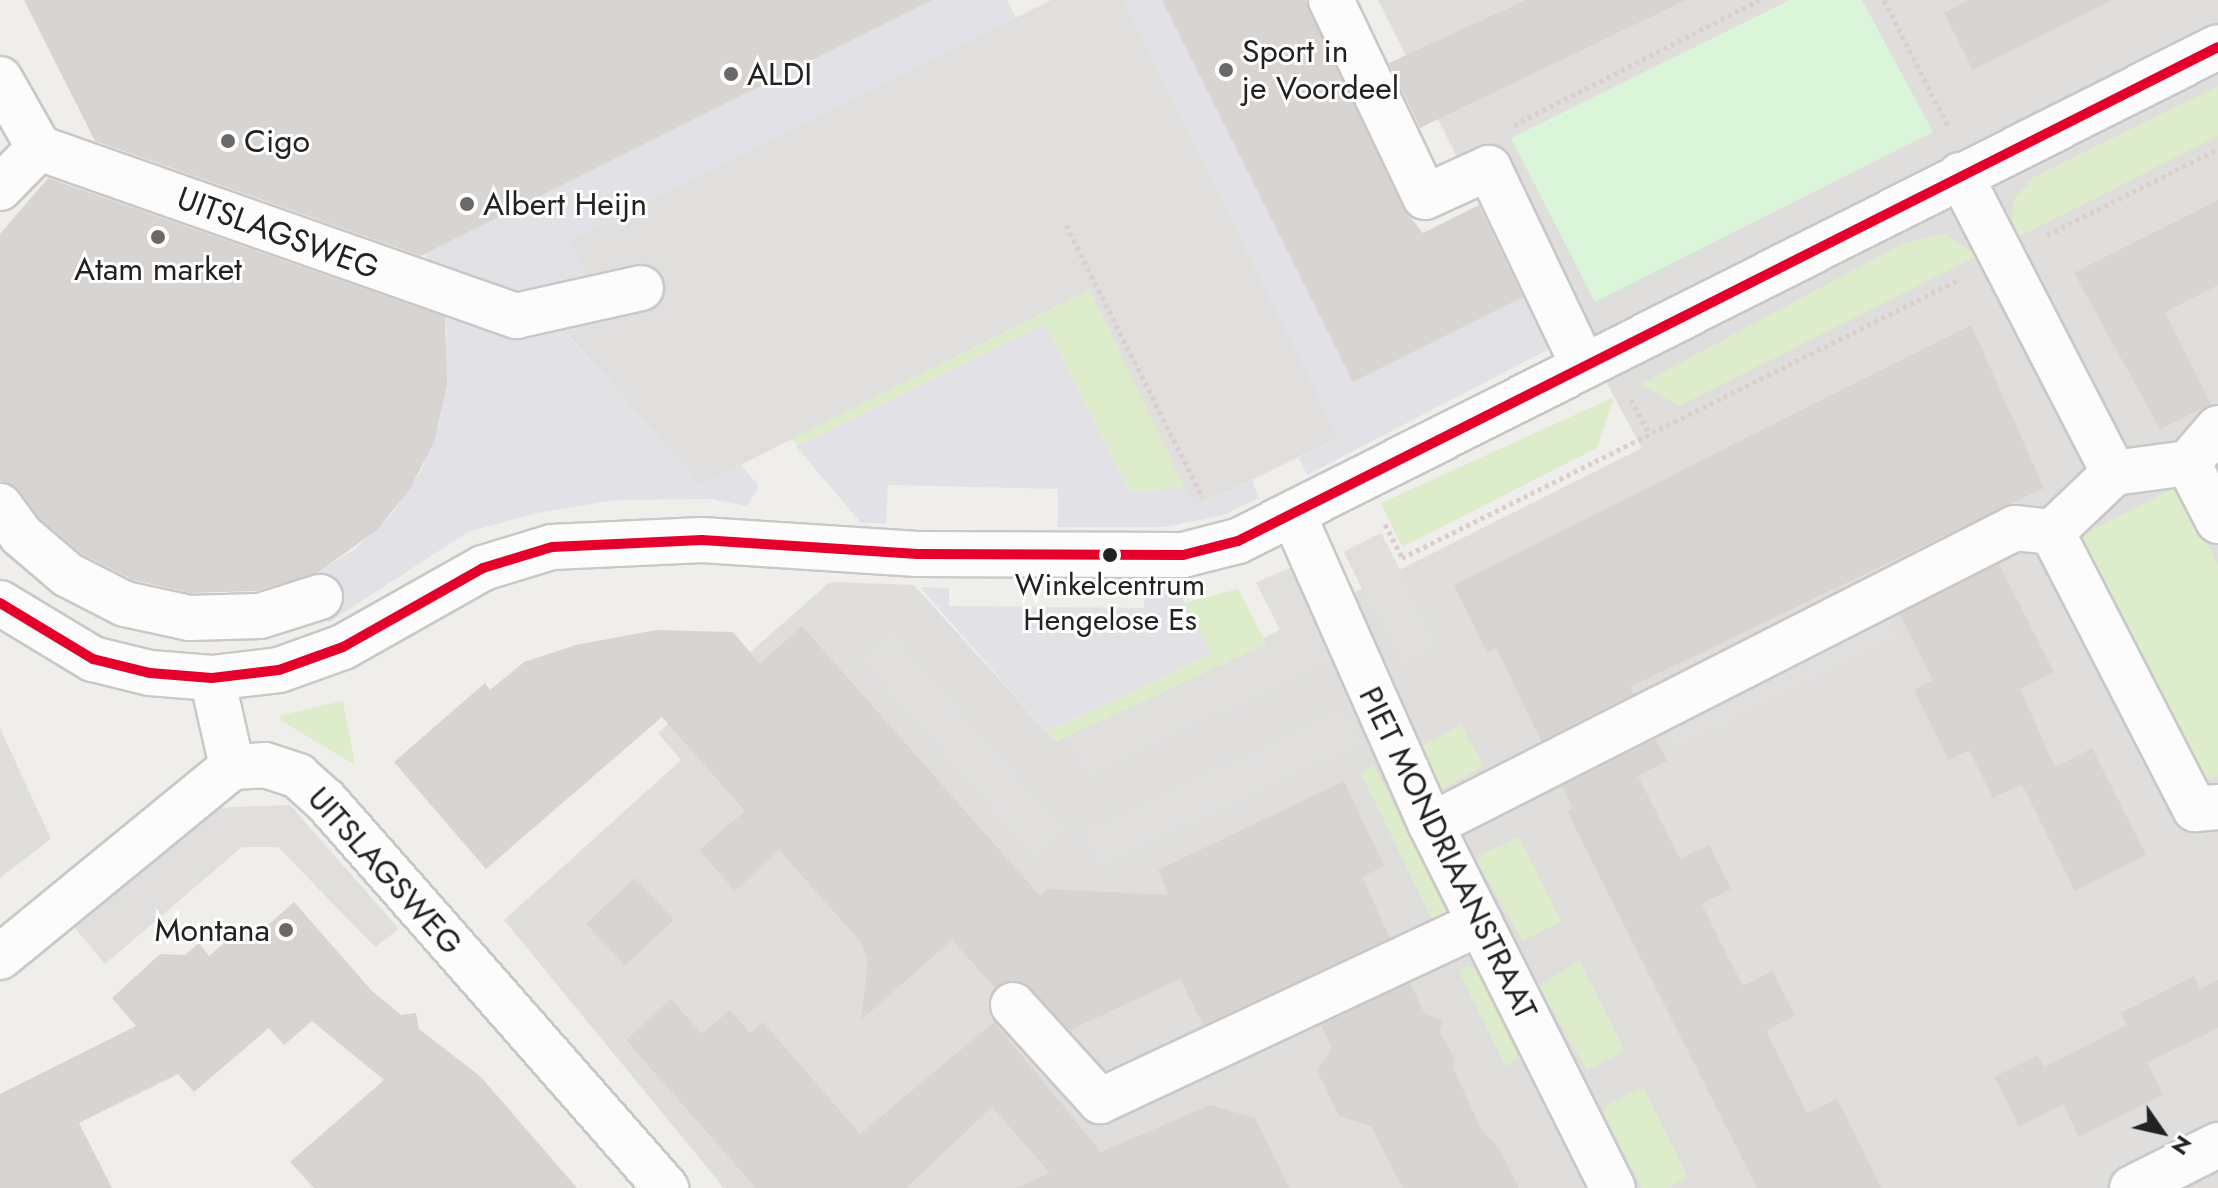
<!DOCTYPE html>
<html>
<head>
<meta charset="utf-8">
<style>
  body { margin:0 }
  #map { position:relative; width:2218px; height:1188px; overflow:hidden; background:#f0eeeb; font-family:Jost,sans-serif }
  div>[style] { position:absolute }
  .residential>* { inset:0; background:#dfdedc }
  .grass>* { inset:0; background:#ddeccb; transform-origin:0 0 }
  .park>* { inset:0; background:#daf5da }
  .parking>* { inset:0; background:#e0dfde; transform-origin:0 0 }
  .plaza>* { inset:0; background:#e2e1e5 }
  .building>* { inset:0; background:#d7d4d2; transform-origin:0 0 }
  .path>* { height:5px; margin-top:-2.5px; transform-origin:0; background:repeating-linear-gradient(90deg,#dccecd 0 4px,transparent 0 8px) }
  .roads { filter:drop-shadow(2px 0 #c9c8c7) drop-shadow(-2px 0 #c9c8c7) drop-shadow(0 2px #c9c8c7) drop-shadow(0 -2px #c9c8c7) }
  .minor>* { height:44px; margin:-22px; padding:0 22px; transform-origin:22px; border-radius:22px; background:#fdfcfc }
  .bus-1>* { height:10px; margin:-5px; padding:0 5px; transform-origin:5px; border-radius:5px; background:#e4002b }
  .dots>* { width:22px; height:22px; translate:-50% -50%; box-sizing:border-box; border:4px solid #fff; border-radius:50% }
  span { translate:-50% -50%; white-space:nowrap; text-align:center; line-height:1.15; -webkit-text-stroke:6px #fff; paint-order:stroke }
  .bus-label { font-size:30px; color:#222 }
  .poi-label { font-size:32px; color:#222 }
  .left { translate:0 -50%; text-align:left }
  .right { translate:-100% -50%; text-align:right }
  .street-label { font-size:32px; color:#222 }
  .north { position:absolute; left:2122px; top:1092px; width:80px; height:80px; -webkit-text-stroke:6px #fff; paint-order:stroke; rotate:124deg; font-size:22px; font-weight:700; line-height:32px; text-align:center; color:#222 }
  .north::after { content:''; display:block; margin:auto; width:28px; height:36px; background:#222; clip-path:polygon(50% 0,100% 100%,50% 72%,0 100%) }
</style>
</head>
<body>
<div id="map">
  <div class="residential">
    <div style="clip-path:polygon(1378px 0,2218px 0,2218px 1188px,724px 1188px,504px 920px,681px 760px,658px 733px,830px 582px,914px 585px,1056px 742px,1642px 448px,1579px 332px,1461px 165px)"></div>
    <div style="clip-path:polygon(0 728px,51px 839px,0 878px)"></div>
  </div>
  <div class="grass">
    <div style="clip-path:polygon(2218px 86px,2218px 136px,2018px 237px,2012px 229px,2013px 200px,2034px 177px)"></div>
    <div style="clip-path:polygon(1945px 233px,1978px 256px,1679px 406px,1641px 384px,1902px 244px)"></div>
    <div style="clip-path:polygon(1089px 289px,1185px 487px,1130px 492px,1045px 324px,798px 445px,790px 438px)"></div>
    <div style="clip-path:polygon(1614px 397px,1597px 448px,1402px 547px,1381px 503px)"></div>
    <div style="clip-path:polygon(2177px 486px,2218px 565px,2218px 775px,2201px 784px,2073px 540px)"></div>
    <div style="clip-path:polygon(1238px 589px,1267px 644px,1056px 742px,1047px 732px,1210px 655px,1184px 603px)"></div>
    <div style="clip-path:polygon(343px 701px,355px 765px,280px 720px,281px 715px)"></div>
    <div style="left:1461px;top:725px;width:47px;height:47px;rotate:61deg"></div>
    <div style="clip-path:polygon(1374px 766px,1446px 911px,1434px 924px,1361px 773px)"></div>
    <div style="clip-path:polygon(1519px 837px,1561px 922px,1523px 941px,1478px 863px,1482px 854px)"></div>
    <div style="clip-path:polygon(1579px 960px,1625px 1051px,1587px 1070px,1539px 987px)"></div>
    <div style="clip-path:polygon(1466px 967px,1475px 968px,1518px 1055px,1506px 1067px,1459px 971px)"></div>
    <div style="clip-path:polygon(1643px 1087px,1688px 1177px,1667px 1188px,1642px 1188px,1603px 1113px,1607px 1105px)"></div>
  </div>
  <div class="park">
    <div style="clip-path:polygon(1790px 0,1862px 0,1933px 132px,1595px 302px,1511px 138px)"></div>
  </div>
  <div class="parking">
    <div style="clip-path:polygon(1051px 0,1123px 0,1339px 438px,1194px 507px,1089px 289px,701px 485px,569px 336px,603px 305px,569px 241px)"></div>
    <div style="left:1381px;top:533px;width:127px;height:42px;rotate:63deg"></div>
    <div style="clip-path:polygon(1296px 565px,1342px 656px,1088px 776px,1067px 738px,1284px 637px,1256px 583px)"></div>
    <div style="left:1881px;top:603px;width:38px;height:250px;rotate:63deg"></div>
    <div style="left:892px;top:632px;width:263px;height:41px;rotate:49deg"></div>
    <div style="left:1345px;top:708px;width:40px;height:289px;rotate:65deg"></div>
    <div style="clip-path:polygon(290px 805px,399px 929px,375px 947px,278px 847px,242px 847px,105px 964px,75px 928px,212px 808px)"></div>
  </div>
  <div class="plaza">
    <div style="clip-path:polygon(932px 0,1007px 0,1016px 18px,570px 241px,603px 305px,569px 337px,701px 484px,740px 464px,759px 486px,747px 506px,712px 499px,616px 500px,537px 513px,468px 532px,328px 623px,312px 575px,354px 550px,392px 514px,421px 471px,439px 424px,447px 329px,425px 254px)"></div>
    <div style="clip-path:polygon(1123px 0,1162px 0,1353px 381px,1528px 294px,1553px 347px,1307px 475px,1299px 458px,1339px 438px)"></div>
    <div style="clip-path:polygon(1045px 324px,1130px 492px,1185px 487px,1195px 507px,1252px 480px,1259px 498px,1223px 515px,1165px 527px,1058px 527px,1058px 489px,888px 485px,886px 523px,861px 523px,796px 446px)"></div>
    <div style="clip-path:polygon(920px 587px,949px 588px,949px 606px,1144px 608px,1144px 589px,1176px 587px,1211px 654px,1047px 732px)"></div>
  </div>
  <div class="building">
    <div style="clip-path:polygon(24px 0,932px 0,421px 256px,95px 141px)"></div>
    <div style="clip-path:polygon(1162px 0,1306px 0,1403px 208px,1423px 233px,1479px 205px,1523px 297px,1353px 382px)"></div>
    <div style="clip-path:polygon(1526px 0,1686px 0,1420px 128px,1389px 63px)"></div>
    <div style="clip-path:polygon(1969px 0,2113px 0,1973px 70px,1944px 13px)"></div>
    <div style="clip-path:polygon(48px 178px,445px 317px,447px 385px,434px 442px,410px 489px,377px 530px,317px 573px,256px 591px,191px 593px,133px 580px,82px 554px,39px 518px,20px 491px,0 481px,0 234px)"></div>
    <div style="clip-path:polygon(2218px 200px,2218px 285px,2165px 312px,2211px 404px,2160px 429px,2074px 273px)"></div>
    <div style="clip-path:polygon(1971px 325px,2044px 488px,1630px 687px,1633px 694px,1541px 741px,1496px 648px,1487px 652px,1454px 585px)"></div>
    <div style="clip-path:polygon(1999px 564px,2054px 672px,2020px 689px,2055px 767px,2092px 748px,2146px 855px,2075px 891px,2022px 784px,1993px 798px,1969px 750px,1949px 760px,1914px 690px,1933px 680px,1900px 614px)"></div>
    <div style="clip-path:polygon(802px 626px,1040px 896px,1048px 889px,1169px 895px,1158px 870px,1344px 781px,1384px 866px,1362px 877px,1390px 938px,1203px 1025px,1180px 979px,1070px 1030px,1021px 982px,995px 988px,952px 940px,861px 1020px,868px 958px,860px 941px,779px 850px,735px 891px,699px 850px,745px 811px,662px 717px,486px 869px,394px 762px,485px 683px,490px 690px,524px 662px,576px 645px,656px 630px,733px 632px,760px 664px)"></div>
    <div style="clip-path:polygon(1656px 739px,1667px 761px,1638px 776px,1680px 859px,1709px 845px,1731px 889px,1702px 904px,1722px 945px,1743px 986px,1772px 971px,1795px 1016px,1766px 1031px,1807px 1113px,1837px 1099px,1881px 1188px,1757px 1188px,1620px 917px,1567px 811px,1573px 808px,1562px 786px)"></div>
    <div style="left:635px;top:878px;width:57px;height:67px;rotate:47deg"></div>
    <div style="clip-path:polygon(294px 902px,372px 991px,401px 1015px,416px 1013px,419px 1029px,481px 1077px,577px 1188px,314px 1188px,290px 1162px,384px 1080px,312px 1021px,284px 1045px,269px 1028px,194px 1092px,178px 1074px,79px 1123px,112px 1188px,0 1188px,0 1094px,136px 1026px,112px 998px,160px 954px,185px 955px,199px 943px,209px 956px,247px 923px,257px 935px)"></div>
    <div style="clip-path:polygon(2194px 976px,2200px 989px,2218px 980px,2218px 1028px,2147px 1063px,2163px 1095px,2079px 1137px,2063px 1104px,2019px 1127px,1994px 1077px,2038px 1055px,2044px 1067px,2086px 1046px,2127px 1025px,2121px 1013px)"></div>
    <div style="clip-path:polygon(1410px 983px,1425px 1014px,1443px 1020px,1440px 1031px,1455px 1060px,1453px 1068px,1482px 1131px,1499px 1148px,1519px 1188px,1403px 1188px,1371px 1126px,1339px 1116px,1317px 1070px,1332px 1048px,1321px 1025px)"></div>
    <div style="clip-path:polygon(671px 999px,702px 1034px,730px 1010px,750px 1033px,763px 1022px,860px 1134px,994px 1022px,1101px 1152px,1210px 1105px,1255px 1118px,1289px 1188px,1016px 1188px,1050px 1173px,992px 1107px,906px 1188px,756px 1188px,626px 1040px)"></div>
  </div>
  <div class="path">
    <div style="left:1884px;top:0;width:144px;rotate:63.1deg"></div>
    <div style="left:1514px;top:125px;width:275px;rotate:-27deg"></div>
    <div style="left:1066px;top:225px;width:305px;rotate:63.4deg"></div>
    <div style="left:2047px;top:235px;width:191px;rotate:-26.7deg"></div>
    <div style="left:1631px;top:399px;width:40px;rotate:62deg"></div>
    <div style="left:1385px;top:524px;width:38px;rotate:63deg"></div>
    <div style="left:1402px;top:558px;width:624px;rotate:-26.57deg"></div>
  </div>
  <div class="roads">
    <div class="minor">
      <div style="left:1331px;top:0;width:218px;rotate:64.5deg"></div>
      <div style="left:1425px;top:197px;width:70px;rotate:-24.4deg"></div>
      <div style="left:1489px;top:168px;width:216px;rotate:64.5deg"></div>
      <div style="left:0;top:79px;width:79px;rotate:60.5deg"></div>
      <div style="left:39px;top:148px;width:506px;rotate:19.4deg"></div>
      <div style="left:516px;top:316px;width:128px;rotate:-12.6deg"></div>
      <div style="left:1960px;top:175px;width:335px;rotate:62.7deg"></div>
      <div style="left:0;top:188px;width:56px;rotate:-45.7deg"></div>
      <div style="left:2188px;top:463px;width:46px;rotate:-49.4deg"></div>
      <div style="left:0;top:506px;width:36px;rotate:54deg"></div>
      <div style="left:21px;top:535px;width:62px;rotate:40.4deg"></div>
      <div style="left:68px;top:575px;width:64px;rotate:27deg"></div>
      <div style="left:125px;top:604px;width:66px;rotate:12.3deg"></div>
      <div style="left:189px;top:618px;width:71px;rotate:-1.6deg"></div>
      <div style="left:260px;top:616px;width:63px;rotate:-17.6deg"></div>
      <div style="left:1293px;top:514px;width:340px;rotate:66.1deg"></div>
      <div style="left:1431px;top:825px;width:406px;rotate:63.4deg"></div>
      <div style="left:2218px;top:521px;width:65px;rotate:-117.3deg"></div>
      <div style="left:2188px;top:463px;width:75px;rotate:172.3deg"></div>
      <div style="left:2114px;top:473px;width:86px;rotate:136.4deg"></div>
      <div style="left:2052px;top:532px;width:312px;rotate:62.7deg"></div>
      <div style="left:2195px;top:809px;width:23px;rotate:-5deg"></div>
      <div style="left:0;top:603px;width:109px;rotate:31.1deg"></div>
      <div style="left:93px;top:659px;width:59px;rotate:13.8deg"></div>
      <div style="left:150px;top:673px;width:62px;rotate:4.6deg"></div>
      <div style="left:212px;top:678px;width:67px;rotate:-6.8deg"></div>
      <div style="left:279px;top:670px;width:68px;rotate:-19.8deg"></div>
      <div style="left:343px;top:647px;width:161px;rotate:-29.4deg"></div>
      <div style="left:483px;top:568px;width:72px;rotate:-16.9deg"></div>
      <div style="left:552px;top:547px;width:150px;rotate:-2.7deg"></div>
      <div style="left:702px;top:540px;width:216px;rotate:3.7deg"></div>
      <div style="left:918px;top:554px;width:265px;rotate:0.2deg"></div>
      <div style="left:1183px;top:555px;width:57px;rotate:-14.3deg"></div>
      <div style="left:1238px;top:541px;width:1097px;rotate:-26.75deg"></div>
      <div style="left:212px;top:678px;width:91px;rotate:77.3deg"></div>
      <div style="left:232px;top:767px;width:33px;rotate:-3deg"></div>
      <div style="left:265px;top:765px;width:35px;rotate:18deg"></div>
      <div style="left:298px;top:776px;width:36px;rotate:42deg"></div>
      <div style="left:325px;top:800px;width:517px;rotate:48.69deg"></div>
      <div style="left:1431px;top:825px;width:655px;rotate:-26.96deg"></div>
      <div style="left:2015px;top:528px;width:37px;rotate:6deg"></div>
      <div style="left:0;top:957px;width:300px;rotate:-39.3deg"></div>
      <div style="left:1013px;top:1005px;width:130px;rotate:47.8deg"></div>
      <div style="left:1100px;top:1101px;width:420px;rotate:-25.1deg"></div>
      <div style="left:2132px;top:1188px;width:96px;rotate:-26.6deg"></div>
    </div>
  </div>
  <div class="bus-1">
    <div style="left:0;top:603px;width:109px;rotate:31.1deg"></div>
    <div style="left:93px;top:659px;width:59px;rotate:13.8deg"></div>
    <div style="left:150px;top:673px;width:62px;rotate:4.6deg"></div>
    <div style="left:212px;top:678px;width:67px;rotate:-6.8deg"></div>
    <div style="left:279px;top:670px;width:68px;rotate:-19.8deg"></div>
    <div style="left:343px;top:647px;width:161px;rotate:-29.4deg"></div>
    <div style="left:483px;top:568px;width:72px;rotate:-16.9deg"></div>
    <div style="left:552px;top:547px;width:150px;rotate:-2.7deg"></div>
    <div style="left:702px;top:540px;width:216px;rotate:3.7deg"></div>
    <div style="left:918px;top:554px;width:265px;rotate:0.2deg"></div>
    <div style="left:1183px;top:555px;width:57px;rotate:-14.3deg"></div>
    <div style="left:1238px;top:541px;width:1097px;rotate:-26.75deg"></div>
  </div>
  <div class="dots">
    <div style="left:1226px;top:70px;background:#6a6968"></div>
    <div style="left:731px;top:74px;background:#6a6968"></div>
    <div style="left:228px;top:141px;background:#6a6968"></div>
    <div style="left:467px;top:204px;background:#6a6968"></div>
    <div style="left:158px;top:237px;background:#6a6968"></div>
    <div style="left:1110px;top:555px;background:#222"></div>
    <div style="left:286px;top:930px;background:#6a6968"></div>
  </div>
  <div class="bus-label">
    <span style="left:1110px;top:602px">Winkelcentrum<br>Hengelose Es</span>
  </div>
  <div class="poi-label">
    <span class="left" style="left:1242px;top:70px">Sport in<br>je Voordeel</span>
    <span class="left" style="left:747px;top:74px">ALDI</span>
    <span class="left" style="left:244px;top:141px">Cigo</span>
    <span class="left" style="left:483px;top:204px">Albert Heijn</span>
    <span style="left:158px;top:269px">Atam market</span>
    <span class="right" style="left:270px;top:930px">Montana</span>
  </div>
  <div class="street-label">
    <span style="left:278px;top:233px;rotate:20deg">UITSLAGSWEG</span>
    <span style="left:1448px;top:853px;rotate:64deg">PIET MONDRIAANSTRAAT</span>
    <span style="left:385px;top:871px;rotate:48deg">UITSLAGSWEG</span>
  </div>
  <div class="north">N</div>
</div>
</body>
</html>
